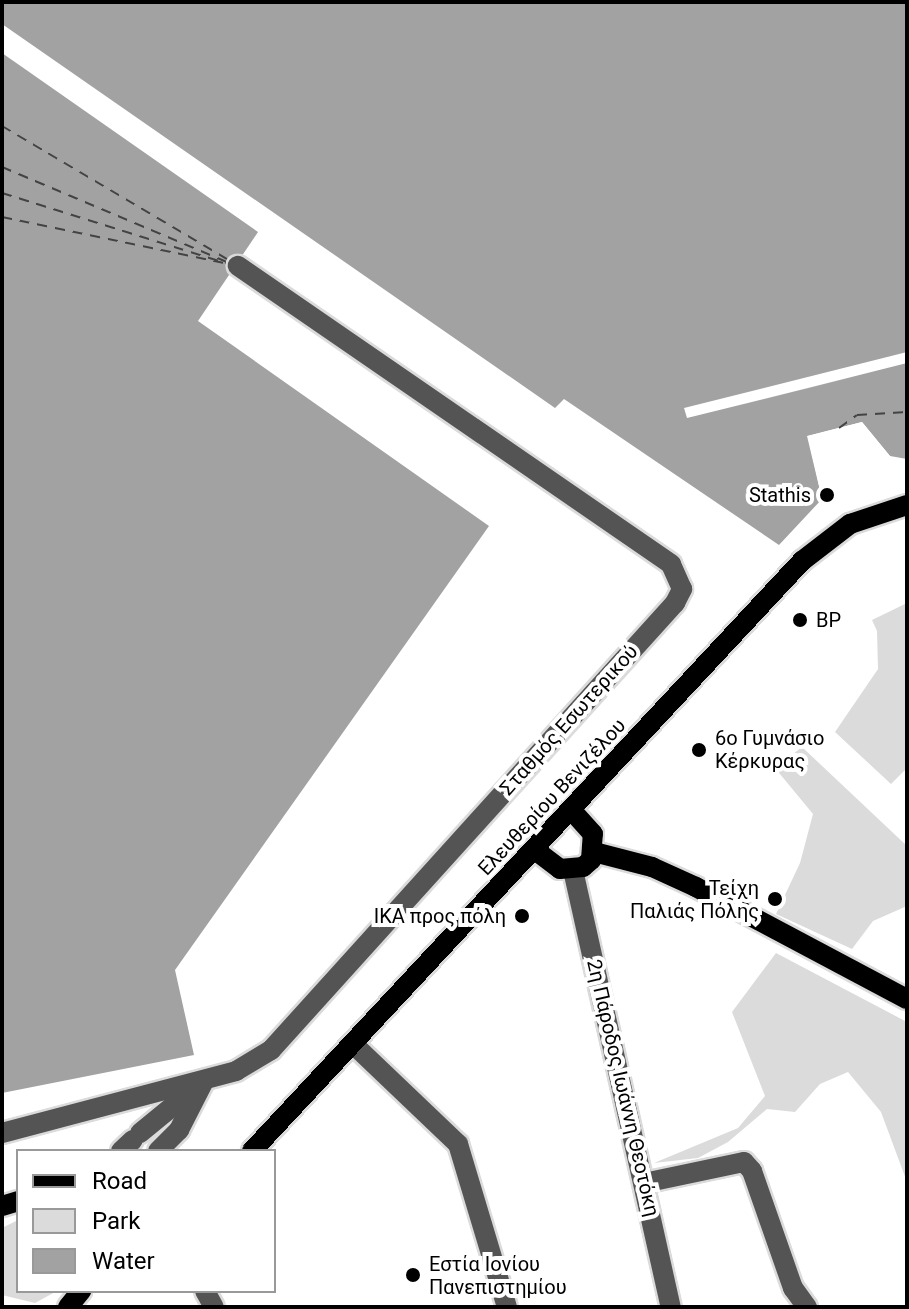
<!DOCTYPE html>
<html>
<head>
<meta charset="utf-8">
<style>
  body { margin:0 }
  #map { position:relative; width:909px; height:1309px; overflow:hidden; background:#fff; font-family:Roboto,sans-serif }
  div>[style] { position:absolute }
  .green>* { inset:0; background:#dbdbdb }
  .water>* { inset:0; background:#a2a2a2 }
  .pier>* { inset:0; background:#fff }
  .ferry>* { height:2px; margin-top:-1px; transform-origin:0; background:repeating-linear-gradient(90deg,#434343 0 10px,transparent 0 18px) }
  .roads { filter:drop-shadow(2px 0 #dbdbdb) drop-shadow(-2px 0 #dbdbdb) drop-shadow(0 2px #dbdbdb) drop-shadow(0 -2px #dbdbdb) }
  .minor>* { height:20px; margin:-10px; padding:0 10px; transform-origin:10px; border-radius:10px; background:#545454 }
  .major>* { height:20px; margin:-10px; padding:0 10px; transform-origin:10px; border-radius:10px; background:#000 }
  .dots>* { width:22px; height:22px; translate:-50% -50%; box-sizing:border-box; border:4px solid #fff; border-radius:50% }
  span { translate:-50% -50%; white-space:nowrap; text-align:center; line-height:1.15; -webkit-text-stroke:8px #fff; paint-order:stroke }
  .poi-label { font-size:20px; color:#000 }
  .right { translate:-100% -50%; text-align:right }
  .left { translate:0 -50%; text-align:left }
  .street-label { font-size:20px; color:#000 }
  .frame { position:absolute; inset:0; border:4px solid #000; pointer-events:none }
  .legend { position:absolute; left:16px; top:1149px; width:260px; height:144px; box-sizing:border-box; background:#fff; border:2px solid #999; margin:0; padding:10px 14px; list-style:none; font-size:24px; color:#000 }
  .legend li { display:flex; align-items:center; gap:16px; height:40px }
  .legend b { width:40px; border:2px solid #999 }
</style>
</head>
<body>
<div id="map">
  <div class="green">
    <div style="clip-path:polygon(907px 603px,907px 768px,891px 784px,835px 732px,878px 669px,877px 631px,872px 620px)"></div>
    <div style="clip-path:polygon(802px 747px,907px 846px,907px 906px,873px 921px,852px 949px,776px 914px,800px 863px,813px 814px,775px 768px)"></div>
    <div style="clip-path:polygon(776px 953px,907px 1022px,907px 1182px,881px 1112px,848px 1072px,820px 1084px,795px 1112px,767px 1109px,728px 1142px,698px 1158px,654px 1163px,738px 1128px,765px 1096px,732px 1012px)"></div>
    <div style="clip-path:polygon(18px 1220px,18px 1291px,57px 1291px,35px 1303px,2px 1295px,2px 1228px)"></div>
  </div>
  <div class="water">
    <div style="clip-path:polygon(2px 2px,907px 2px,907px 459px,890px 456px,862px 422px,808px 436px,822px 499px,779px 545px,564px 399px,555px 408px,2px 24px)"></div>
    <div style="clip-path:polygon(2px 53px,258px 232px,198px 321px,489px 526px,175px 970px,194px 1055px,2px 1093px)"></div>
  </div>
  <div class="pier">
    <div style="clip-path:polygon(907px 352px,907px 363px,812px 387px,687px 418px,684px 408px)"></div>
    <div style="clip-path:polygon(862px 422px,894px 461px,860px 427px,812px 439px,822px 499px,807px 436px)"></div>
  </div>
  <div class="ferry">
    <div style="left:2px;top:126px;width:265px;rotate:30.6deg"></div>
    <div style="left:2px;top:167px;width:246px;rotate:22.9deg"></div>
    <div style="left:2px;top:193px;width:235px;rotate:17.4deg"></div>
    <div style="left:2px;top:217px;width:228px;rotate:11.7deg"></div>
    <div style="left:839px;top:428px;width:22px;rotate:-36deg"></div>
    <div style="left:857px;top:415px;width:50px;rotate:-3.4deg"></div>
  </div>
  <div class="roads">
    <div class="minor">
      <div style="left:573px;top:870px;width:448px;rotate:77.4deg"></div>
      <div style="left:353px;top:1044px;width:145px;rotate:43.6deg"></div>
      <div style="left:458px;top:1144px;width:170px;rotate:73.3deg"></div>
      <div style="left:2px;top:1133px;width:242px;rotate:-14.8deg"></div>
      <div style="left:236px;top:1071px;width:41px;rotate:-31deg"></div>
      <div style="left:271px;top:1050px;width:603px;rotate:-47.89deg"></div>
      <div style="left:675px;top:603px;width:16px;rotate:-63deg"></div>
      <div style="left:682px;top:589px;width:27px;rotate:-114deg"></div>
      <div style="left:671px;top:564px;width:526px;rotate:-145.46deg"></div>
      <div style="left:140px;top:1133px;width:71px;rotate:-39.3deg"></div>
      <div style="left:121px;top:1151px;width:16px;rotate:-43deg"></div>
      <div style="left:158px;top:1151px;width:30px;rotate:-45deg"></div>
      <div style="left:179px;top:1130px;width:55px;rotate:-63deg"></div>
      <div style="left:644px;top:1183px;width:102px;rotate:-11.9deg"></div>
      <div style="left:744px;top:1162px;width:12px;rotate:48deg"></div>
      <div style="left:752px;top:1171px;width:124px;rotate:70.7deg"></div>
      <div style="left:793px;top:1288px;width:24px;rotate:54deg"></div>
      <div style="left:205px;top:1291px;width:18px;rotate:61deg"></div>
    </div>
    <div class="major">
      <div style="left:535px;top:850px;width:31px;rotate:37deg"></div>
      <div style="left:560px;top:869px;width:23px;rotate:-5deg"></div>
      <div style="left:583px;top:867px;width:11px;rotate:-41deg"></div>
      <div style="left:591px;top:860px;width:26px;rotate:-86deg"></div>
      <div style="left:593px;top:834px;width:31px;rotate:-132deg"></div>
      <div style="left:594px;top:852px;width:60px;rotate:14.5deg"></div>
      <div style="left:652px;top:867px;width:48px;rotate:24.4deg"></div>
      <div style="left:696px;top:887px;width:239px;rotate:28deg"></div>
      <div style="left:252px;top:1151px;width:807px;rotate:-47.01deg"></div>
      <div style="left:802px;top:561px;width:61px;rotate:-37.6deg"></div>
      <div style="left:850px;top:524px;width:60px;rotate:-18.4deg"></div>
      <div style="left:2px;top:1206px;width:17px;rotate:-17deg"></div>
      <div style="left:68px;top:1307px;width:21px;rotate:-51deg"></div>
    </div>
  </div>
  <div class="dots">
    <div style="left:827px;top:495px;background:#000"></div>
    <div style="left:800px;top:620px;background:#000"></div>
    <div style="left:699px;top:750px;background:#000"></div>
    <div style="left:775px;top:899px;background:#000"></div>
    <div style="left:522px;top:916px;background:#000"></div>
    <div style="left:413px;top:1275px;background:#000"></div>
  </div>
  <div class="poi-label">
    <span class="right" style="left:811px;top:495px">Stathis</span>
    <span class="left" style="left:816px;top:620px">BP</span>
    <span class="left" style="left:715px;top:750px">6ο Γυμνάσιο<br>Κέρκυρας</span>
    <span class="right" style="left:759px;top:900px">Τείχη<br>Παλιάς Πόλης</span>
    <span class="right" style="left:506px;top:916px">ΙΚΑ προς πόλη</span>
    <span class="left" style="left:429px;top:1276px">Εστία Ιονίου<br>Πανεπιστημίου</span>
  </div>
  <div class="street-label">
    <span style="left:569px;top:720px;rotate:-48deg">Σταθμός Εσωτερικού</span>
    <span style="left:552px;top:797px;rotate:-47deg">Ελευθερίου Βενιζέλου</span>
    <span style="left:623px;top:1088px;rotate:77deg">2η Πάροδος Ιωάννη Θεοτόκη</span>
  </div>
  <div class="frame"></div>
  <ul class="legend">
  <li><b style="height:10px;background:#000"></b>Road</li>
  <li><b style="height:22px;background:#dbdbdb"></b>Park</li>
  <li><b style="height:22px;background:#a2a2a2"></b>Water</li>
  </ul>
</div>
</body>
</html>
